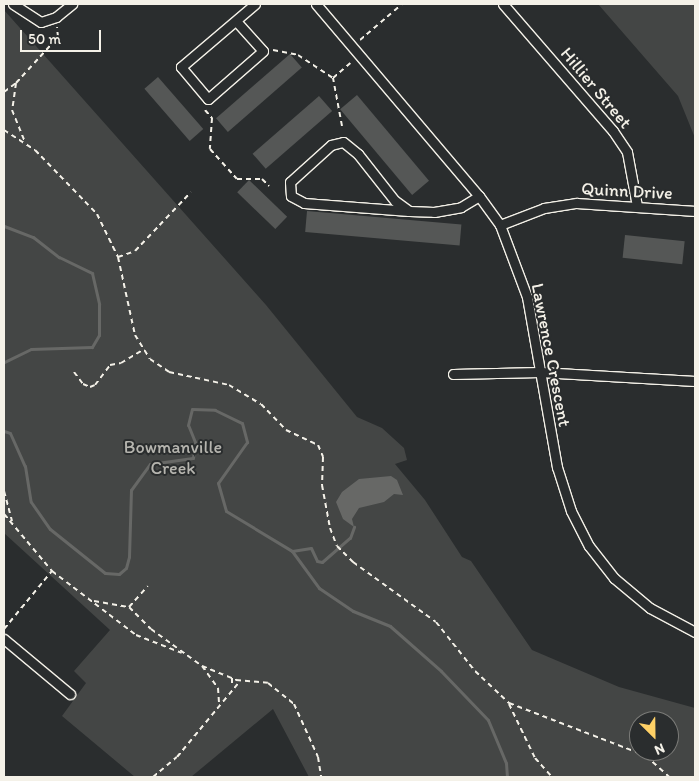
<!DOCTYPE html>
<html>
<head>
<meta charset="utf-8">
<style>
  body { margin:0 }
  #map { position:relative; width:699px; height:781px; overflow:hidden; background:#2a2d2e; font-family:Itim,sans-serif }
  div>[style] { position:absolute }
  .green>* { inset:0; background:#444645 }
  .water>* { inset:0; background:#676866 }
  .stream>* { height:3px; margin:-1.5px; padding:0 1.5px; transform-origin:1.5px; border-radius:1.5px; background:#676866 }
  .building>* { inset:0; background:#555756; transform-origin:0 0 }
  .path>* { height:2px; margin-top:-1px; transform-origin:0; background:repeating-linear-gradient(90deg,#f4f1e8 0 5px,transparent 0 9px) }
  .roads { filter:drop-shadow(1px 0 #f4f1e8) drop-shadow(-1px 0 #f4f1e8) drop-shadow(0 1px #f4f1e8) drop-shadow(0 -1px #f4f1e8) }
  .minor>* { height:9px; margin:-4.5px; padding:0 4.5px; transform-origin:4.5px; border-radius:4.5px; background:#2a2d2e }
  span { translate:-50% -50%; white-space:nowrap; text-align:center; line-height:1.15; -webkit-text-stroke:4px #2a2d2e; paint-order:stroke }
  .street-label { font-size:18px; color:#f4f1e8 }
  .park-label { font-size:18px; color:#b6b5af }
  .frame { position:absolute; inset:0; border:5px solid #f4f1e8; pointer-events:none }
  .north { position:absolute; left:629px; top:711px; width:50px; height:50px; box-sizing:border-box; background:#2a2d2e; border:1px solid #7b7b78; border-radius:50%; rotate:157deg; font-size:14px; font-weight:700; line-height:20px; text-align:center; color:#f4f1e8 }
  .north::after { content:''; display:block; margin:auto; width:18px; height:22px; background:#ffd166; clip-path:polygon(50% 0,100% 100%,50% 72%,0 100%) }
  .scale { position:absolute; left:20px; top:30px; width:81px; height:22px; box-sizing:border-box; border:2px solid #f4f1e8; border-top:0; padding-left:6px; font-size:15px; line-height:18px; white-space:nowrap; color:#f4f1e8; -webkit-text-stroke:4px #2a2d2e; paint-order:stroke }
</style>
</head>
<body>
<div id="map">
  <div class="green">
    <div style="clip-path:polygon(598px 4px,695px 4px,695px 138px,678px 96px)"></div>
    <div style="clip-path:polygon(evenodd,4px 10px,266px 305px,357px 417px,382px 428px,404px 448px,407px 460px,395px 464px,425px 500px,462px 557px,471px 561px,532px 650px,619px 687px,695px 708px,695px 777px,309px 777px,273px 709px,191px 777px,135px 777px,62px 716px,86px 683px,74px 671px,110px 630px,4px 533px,4px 10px,639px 721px,669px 721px,669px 751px,639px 751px,639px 721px)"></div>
  </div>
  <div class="water">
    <div style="clip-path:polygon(391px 476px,397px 480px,403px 495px,394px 494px,384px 502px,359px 508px,352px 519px,354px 527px,343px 519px,336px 502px,342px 492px,359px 479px)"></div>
  </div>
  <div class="stream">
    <div style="left:4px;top:226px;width:31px;rotate:21deg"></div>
    <div style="left:33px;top:237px;width:33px;rotate:38deg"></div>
    <div style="left:59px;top:257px;width:37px;rotate:26deg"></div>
    <div style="left:92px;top:273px;width:32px;rotate:77deg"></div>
    <div style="left:99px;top:304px;width:31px;rotate:90deg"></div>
    <div style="left:99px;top:335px;width:14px;rotate:120deg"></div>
    <div style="left:92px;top:347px;width:61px;rotate:178.1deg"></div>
    <div style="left:31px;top:349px;width:30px;rotate:154deg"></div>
    <div style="left:4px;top:431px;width:6px;rotate:18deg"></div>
    <div style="left:10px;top:433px;width:36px;rotate:66deg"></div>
    <div style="left:25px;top:466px;width:36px;rotate:81deg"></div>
    <div style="left:31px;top:502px;width:33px;rotate:55deg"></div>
    <div style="left:50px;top:529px;width:70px;rotate:38.7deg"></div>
    <div style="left:105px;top:573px;width:14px;rotate:4deg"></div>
    <div style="left:119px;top:574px;width:9px;rotate:-41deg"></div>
    <div style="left:126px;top:568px;width:11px;rotate:-75deg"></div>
    <div style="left:129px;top:557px;width:67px;rotate:-88.3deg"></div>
    <div style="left:131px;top:490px;width:32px;rotate:-54deg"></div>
    <div style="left:150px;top:464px;width:43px;rotate:-7.9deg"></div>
    <div style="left:193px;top:458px;width:16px;rotate:-83deg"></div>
    <div style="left:195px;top:442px;width:18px;rotate:-112deg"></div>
    <div style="left:188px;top:425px;width:16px;rotate:-76deg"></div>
    <div style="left:192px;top:409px;width:23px;rotate:2deg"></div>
    <div style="left:215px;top:410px;width:30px;rotate:26deg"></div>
    <div style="left:242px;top:423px;width:20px;rotate:75deg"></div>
    <div style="left:247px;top:442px;width:50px;rotate:125.3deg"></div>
    <div style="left:218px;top:483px;width:29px;rotate:74deg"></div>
    <div style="left:226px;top:511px;width:77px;rotate:31.2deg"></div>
    <div style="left:292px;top:551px;width:46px;rotate:53.9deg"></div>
    <div style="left:319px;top:588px;width:41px;rotate:34.1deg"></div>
    <div style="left:353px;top:611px;width:40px;rotate:22deg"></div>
    <div style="left:390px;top:626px;width:68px;rotate:41.4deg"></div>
    <div style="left:441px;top:671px;width:68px;rotate:46.2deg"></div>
    <div style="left:488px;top:720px;width:47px;rotate:67.3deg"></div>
    <div style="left:506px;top:763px;width:14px;rotate:86deg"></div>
    <div style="left:292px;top:551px;width:19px;rotate:-9deg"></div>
    <div style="left:311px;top:548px;width:14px;rotate:65deg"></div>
    <div style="left:317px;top:561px;width:5px;rotate:11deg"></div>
    <div style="left:322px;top:562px;width:37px;rotate:-41deg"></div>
    <div style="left:350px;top:538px;width:12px;rotate:-70deg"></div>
  </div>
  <div class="building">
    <div style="left:290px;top:54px;width:18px;height:98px;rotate:49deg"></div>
    <div style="left:158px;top:77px;width:69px;height:18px;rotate:49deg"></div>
    <div style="left:357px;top:95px;width:112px;height:22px;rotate:50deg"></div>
    <div style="left:319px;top:96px;width:20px;height:88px;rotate:49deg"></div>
    <div style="left:249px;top:180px;width:53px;height:17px;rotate:44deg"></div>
    <div style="left:307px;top:211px;width:155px;height:21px;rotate:5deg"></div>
    <div style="left:625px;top:235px;width:60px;height:23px;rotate:6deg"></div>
  </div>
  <div class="path">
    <div style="left:360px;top:40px;width:55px;rotate:-40.6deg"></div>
    <div style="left:273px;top:50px;width:25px;rotate:11deg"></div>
    <div style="left:298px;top:55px;width:42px;rotate:33.3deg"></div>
    <div style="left:16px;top:83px;width:27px;rotate:98deg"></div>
    <div style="left:12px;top:110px;width:35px;rotate:68deg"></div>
    <div style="left:4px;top:92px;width:15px;rotate:-37deg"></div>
    <div style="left:16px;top:83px;width:62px;rotate:-47.6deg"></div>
    <div style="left:58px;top:37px;width:10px;rotate:-96deg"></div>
    <div style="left:205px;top:110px;width:11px;rotate:49deg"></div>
    <div style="left:212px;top:118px;width:31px;rotate:94deg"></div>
    <div style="left:210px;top:149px;width:40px;rotate:48deg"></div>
    <div style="left:237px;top:179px;width:25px"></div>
    <div style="left:262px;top:179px;width:10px;rotate:45deg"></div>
    <div style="left:342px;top:126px;width:49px;rotate:-100.6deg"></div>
    <div style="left:333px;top:78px;width:23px;rotate:-41deg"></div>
    <div style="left:4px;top:130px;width:37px;rotate:33deg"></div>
    <div style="left:35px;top:150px;width:89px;rotate:45.9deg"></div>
    <div style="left:97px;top:214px;width:48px;rotate:64deg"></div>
    <div style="left:118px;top:257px;width:80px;rotate:77.7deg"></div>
    <div style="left:135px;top:335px;width:28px;rotate:58deg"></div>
    <div style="left:150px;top:359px;width:23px;rotate:34deg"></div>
    <div style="left:169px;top:372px;width:61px;rotate:12.2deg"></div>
    <div style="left:229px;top:385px;width:37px;rotate:31deg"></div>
    <div style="left:261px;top:404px;width:36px;rotate:46deg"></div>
    <div style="left:286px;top:430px;width:35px;rotate:25deg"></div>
    <div style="left:318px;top:445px;width:13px;rotate:67deg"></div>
    <div style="left:323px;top:457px;width:28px;rotate:92deg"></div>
    <div style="left:322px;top:485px;width:44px;rotate:79.5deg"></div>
    <div style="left:330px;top:528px;width:19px;rotate:69deg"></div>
    <div style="left:337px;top:546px;width:23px;rotate:45deg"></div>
    <div style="left:353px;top:562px;width:102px;rotate:35.9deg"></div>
    <div style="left:436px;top:622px;width:63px;rotate:51.5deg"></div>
    <div style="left:475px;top:671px;width:47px;rotate:43.3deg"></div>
    <div style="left:509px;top:703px;width:147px;rotate:21.1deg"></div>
    <div style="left:646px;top:756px;width:31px;rotate:42deg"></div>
    <div style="left:118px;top:257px;width:18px;rotate:-19deg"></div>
    <div style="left:135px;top:251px;width:81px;rotate:-46.5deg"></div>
    <div style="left:74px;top:372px;width:15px;rotate:53deg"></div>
    <div style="left:83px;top:384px;width:8px;rotate:23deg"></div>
    <div style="left:90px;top:387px;width:5px;rotate:-22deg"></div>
    <div style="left:95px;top:385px;width:25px;rotate:-53deg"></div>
    <div style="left:110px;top:365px;width:11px;rotate:-10deg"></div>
    <div style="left:121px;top:363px;width:27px;rotate:-31deg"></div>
    <div style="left:4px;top:491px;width:31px;rotate:75deg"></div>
    <div style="left:4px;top:514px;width:75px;rotate:49.9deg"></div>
    <div style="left:52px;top:571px;width:106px;rotate:37.3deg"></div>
    <div style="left:136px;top:635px;width:49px;rotate:21.4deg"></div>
    <div style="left:94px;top:601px;width:36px;rotate:10deg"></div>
    <div style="left:129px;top:607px;width:31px;rotate:45deg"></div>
    <div style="left:151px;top:629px;width:63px;rotate:36deg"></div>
    <div style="left:202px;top:666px;width:27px;rotate:54deg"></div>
    <div style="left:218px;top:688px;width:16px;rotate:86deg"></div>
    <div style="left:129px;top:607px;width:28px;rotate:-48deg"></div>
    <div style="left:4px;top:629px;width:75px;rotate:-50.4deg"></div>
    <div style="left:202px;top:666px;width:37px;rotate:22deg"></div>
    <div style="left:236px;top:680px;width:32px;rotate:5deg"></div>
    <div style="left:268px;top:683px;width:33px;rotate:39deg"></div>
    <div style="left:294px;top:704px;width:58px;rotate:65.6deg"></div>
    <div style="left:318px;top:757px;width:20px;rotate:81deg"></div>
    <div style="left:232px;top:678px;width:9px;rotate:90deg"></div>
    <div style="left:509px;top:704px;width:60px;rotate:64.3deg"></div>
    <div style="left:535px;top:758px;width:25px;rotate:48deg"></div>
    <div style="left:153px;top:777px;width:31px;rotate:-40deg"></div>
    <div style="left:177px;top:757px;width:99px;rotate:-50.3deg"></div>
  </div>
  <div class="roads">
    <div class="minor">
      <div style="left:13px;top:4px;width:33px;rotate:33deg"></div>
      <div style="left:41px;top:22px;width:16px;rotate:-18deg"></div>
      <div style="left:56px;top:17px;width:21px;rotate:-39deg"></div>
      <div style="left:316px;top:4px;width:252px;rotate:49.7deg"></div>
      <div style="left:479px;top:196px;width:36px;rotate:54deg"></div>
      <div style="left:500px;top:225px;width:77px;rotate:69.4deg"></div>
      <div style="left:527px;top:297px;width:173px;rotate:80deg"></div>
      <div style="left:557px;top:467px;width:46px;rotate:72.3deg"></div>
      <div style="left:571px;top:511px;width:39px;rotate:63deg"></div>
      <div style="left:589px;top:546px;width:41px;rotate:52deg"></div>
      <div style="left:614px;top:578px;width:47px;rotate:39.8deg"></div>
      <div style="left:650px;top:608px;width:51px;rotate:28.1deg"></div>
      <div style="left:503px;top:4px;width:168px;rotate:49.1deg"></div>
      <div style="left:613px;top:131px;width:25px;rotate:56deg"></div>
      <div style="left:627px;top:152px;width:55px;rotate:79.5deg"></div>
      <div style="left:236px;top:21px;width:40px;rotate:48deg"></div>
      <div style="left:263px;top:51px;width:73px;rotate:138.9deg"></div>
      <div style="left:208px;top:99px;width:42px;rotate:-130.2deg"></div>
      <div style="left:181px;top:67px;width:97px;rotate:-40.4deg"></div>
      <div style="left:409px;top:211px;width:17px;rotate:-144deg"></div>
      <div style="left:395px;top:201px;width:60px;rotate:-128.2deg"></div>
      <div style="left:358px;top:154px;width:19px;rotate:-141deg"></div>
      <div style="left:343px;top:142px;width:12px;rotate:166deg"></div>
      <div style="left:331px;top:145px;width:55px;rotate:137.9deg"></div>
      <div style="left:290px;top:182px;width:14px;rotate:86deg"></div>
      <div style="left:291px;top:196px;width:15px;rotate:28deg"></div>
      <div style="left:304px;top:203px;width:105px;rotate:4.4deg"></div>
      <div style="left:409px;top:211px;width:25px;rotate:2deg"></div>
      <div style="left:434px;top:212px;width:27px;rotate:-10deg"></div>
      <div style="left:461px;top:207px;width:21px;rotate:-31deg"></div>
      <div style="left:500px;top:225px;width:47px;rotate:-21.1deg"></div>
      <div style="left:544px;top:208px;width:33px;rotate:-9deg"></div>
      <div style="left:577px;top:203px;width:118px;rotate:3.9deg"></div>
      <div style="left:453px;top:374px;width:87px;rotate:-1.3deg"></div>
      <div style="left:540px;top:372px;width:155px;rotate:3.3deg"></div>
      <div style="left:4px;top:639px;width:86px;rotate:39.8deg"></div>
    </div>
  </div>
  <div class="street-label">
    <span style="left:596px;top:88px;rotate:50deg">Hillier Street</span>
    <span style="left:627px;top:191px;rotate:3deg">Quinn Drive</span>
    <span style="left:551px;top:355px;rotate:79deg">Lawrence Crescent</span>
  </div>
  <div class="park-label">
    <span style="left:173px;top:458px">Bowmanville<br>Creek</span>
  </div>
  <div class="frame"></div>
  <div class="north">N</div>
  <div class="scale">50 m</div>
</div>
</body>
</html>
